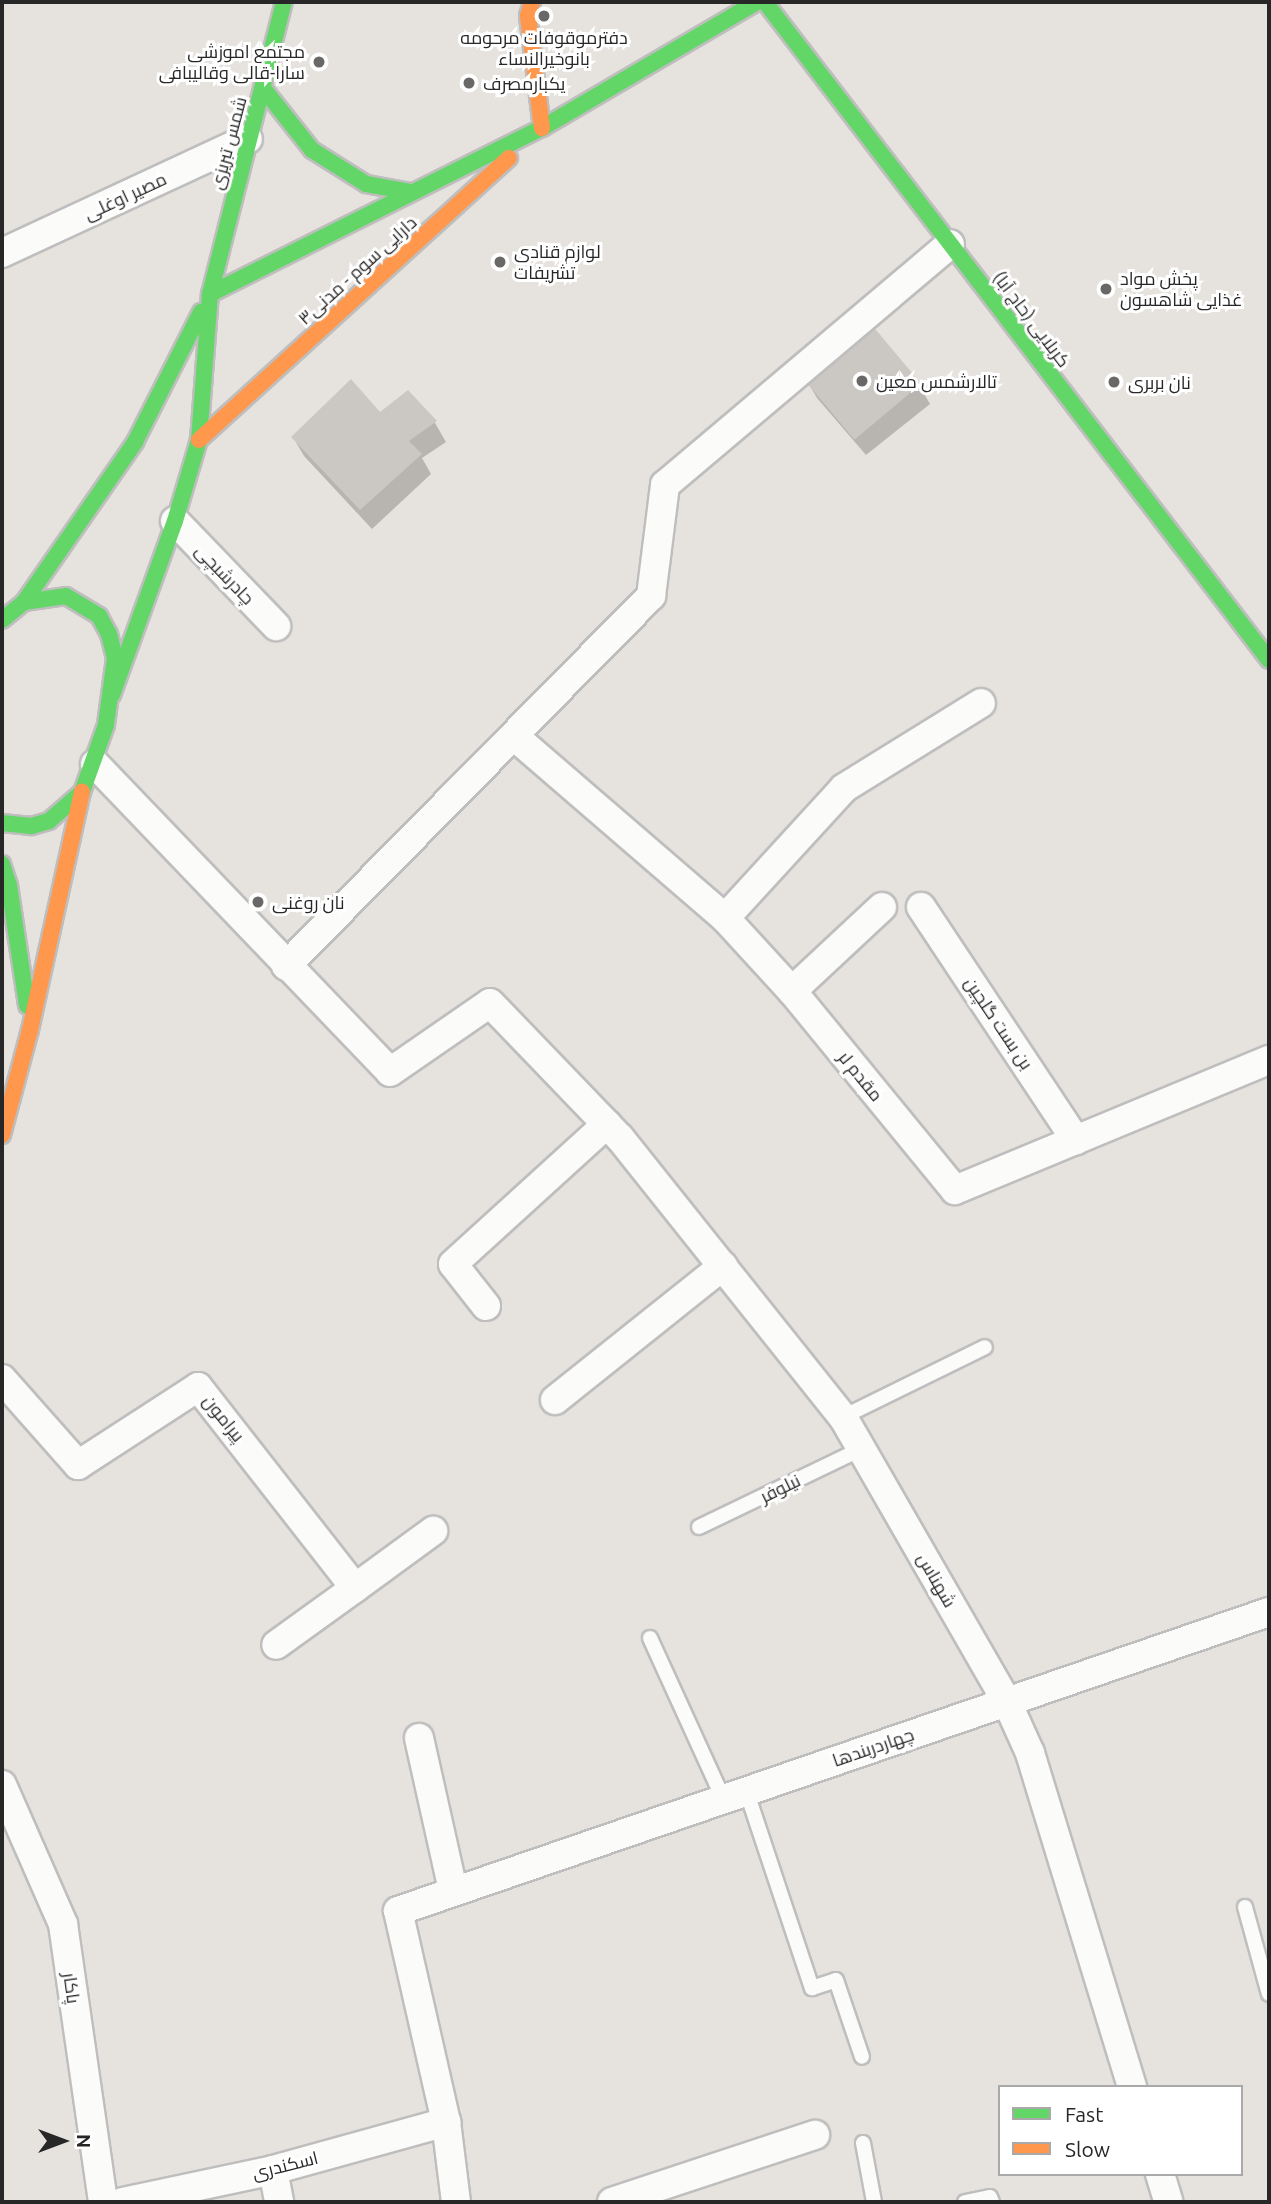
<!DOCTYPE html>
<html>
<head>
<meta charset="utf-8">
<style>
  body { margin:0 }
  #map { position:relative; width:1271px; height:2204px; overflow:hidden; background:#e6e2dd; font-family:Ubuntu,Cairo,sans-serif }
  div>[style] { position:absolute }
  .shadow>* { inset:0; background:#0003 }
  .building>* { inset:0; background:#cbc8c4; transform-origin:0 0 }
  .roads { filter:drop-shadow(2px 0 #bfbebe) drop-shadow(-2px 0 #bfbebe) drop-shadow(0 2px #bfbebe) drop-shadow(0 -2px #bfbebe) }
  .lane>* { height:14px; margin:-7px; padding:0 7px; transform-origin:7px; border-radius:7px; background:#fbfbfa }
  .street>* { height:28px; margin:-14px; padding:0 14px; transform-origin:14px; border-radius:14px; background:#fbfbfa }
  .fast>* { height:16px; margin:-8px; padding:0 8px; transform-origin:8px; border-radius:8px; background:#63d668 }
  .slow>* { height:16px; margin:-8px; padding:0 8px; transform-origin:8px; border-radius:8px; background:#ff974d }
  .dots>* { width:19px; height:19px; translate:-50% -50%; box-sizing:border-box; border:4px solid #fff; border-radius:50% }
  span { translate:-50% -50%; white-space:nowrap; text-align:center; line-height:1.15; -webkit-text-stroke:6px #fff; paint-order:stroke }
  .poi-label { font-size:18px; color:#272727 }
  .right { translate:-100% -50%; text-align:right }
  .left { translate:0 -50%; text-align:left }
  .street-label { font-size:18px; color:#272727 }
  .frame { position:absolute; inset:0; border:4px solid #272727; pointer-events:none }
  .legend { position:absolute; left:998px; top:2085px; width:245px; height:91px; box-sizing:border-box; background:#fff; border:2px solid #a9a9a9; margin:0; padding:9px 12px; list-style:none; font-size:21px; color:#272727 }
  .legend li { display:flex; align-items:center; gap:14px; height:35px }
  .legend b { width:35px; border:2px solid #a9a9a9 }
  .north { position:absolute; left:28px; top:2106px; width:70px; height:70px; -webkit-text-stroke:5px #fff; paint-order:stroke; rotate:90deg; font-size:19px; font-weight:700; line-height:28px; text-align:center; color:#272727 }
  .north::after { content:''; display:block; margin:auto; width:24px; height:32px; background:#272727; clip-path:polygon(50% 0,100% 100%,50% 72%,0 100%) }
</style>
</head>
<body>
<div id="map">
  <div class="shadow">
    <div style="clip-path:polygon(806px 379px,919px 385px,930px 404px,866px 455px,817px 398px)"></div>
    <div style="clip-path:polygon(408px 392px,435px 423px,446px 442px,422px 458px,431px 474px,372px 529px,304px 456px,293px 437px,379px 414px)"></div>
  </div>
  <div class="building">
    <div style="left:871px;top:324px;width:78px;height:87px;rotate:50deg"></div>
    <div style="clip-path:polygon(351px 379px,380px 412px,408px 390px,437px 421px,409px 441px,422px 454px,360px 510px,291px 437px)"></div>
  </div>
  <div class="roads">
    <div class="lane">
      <div style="left:843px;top:1417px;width:158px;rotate:-26.2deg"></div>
      <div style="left:699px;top:1527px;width:180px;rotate:-25.7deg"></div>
      <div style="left:650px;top:1638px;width:176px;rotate:65.5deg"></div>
      <div style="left:746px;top:1790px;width:209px;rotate:71.6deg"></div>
      <div style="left:812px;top:1988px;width:25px;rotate:-18deg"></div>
      <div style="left:836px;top:1980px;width:81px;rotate:71.3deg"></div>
      <div style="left:1245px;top:1907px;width:90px;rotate:74.6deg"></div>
      <div style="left:863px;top:2143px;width:60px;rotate:79.4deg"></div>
      <div style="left:965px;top:2202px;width:25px;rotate:-11deg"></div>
      <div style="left:990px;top:2197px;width:5px;rotate:68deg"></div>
    </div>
    <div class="street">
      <div style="left:2px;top:253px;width:271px;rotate:-24.9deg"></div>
      <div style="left:175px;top:521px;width:146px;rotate:46.1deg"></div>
      <div style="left:514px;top:736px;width:279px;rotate:40.8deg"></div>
      <div style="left:725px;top:918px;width:99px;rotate:47.5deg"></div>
      <div style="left:792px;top:991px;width:257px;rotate:50.7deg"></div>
      <div style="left:955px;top:1190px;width:340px;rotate:-22.5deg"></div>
      <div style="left:95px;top:764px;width:426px;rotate:46.2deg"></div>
      <div style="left:390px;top:1072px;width:121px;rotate:-34.6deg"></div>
      <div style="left:490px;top:1003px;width:187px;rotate:46.1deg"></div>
      <div style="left:620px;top:1138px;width:357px;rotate:51.4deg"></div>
      <div style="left:843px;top:1417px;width:329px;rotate:60.1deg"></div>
      <div style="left:1007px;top:1702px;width:56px;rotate:65.7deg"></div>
      <div style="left:1030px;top:1753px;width:349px;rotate:73deg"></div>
      <div style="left:921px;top:907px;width:280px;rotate:56.4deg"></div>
      <div style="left:725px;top:918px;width:176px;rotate:-47.5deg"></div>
      <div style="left:844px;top:788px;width:161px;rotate:-31.8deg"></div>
      <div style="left:286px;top:966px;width:520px;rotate:-45.39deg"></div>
      <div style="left:651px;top:596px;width:112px;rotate:-82.8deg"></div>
      <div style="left:665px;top:485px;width:373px;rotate:-40.2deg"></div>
      <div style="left:792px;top:991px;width:123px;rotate:-43deg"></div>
      <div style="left:486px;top:1306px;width:53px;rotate:-128.2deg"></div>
      <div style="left:453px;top:1264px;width:208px;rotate:-42.3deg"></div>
      <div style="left:2px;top:1379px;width:115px;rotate:48.5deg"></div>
      <div style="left:78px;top:1465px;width:143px;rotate:-33deg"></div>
      <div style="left:198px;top:1387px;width:255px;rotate:52deg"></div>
      <div style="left:355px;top:1588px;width:97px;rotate:144.2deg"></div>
      <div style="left:555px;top:1400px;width:215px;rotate:-38.6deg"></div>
      <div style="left:355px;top:1588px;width:97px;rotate:-36.2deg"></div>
      <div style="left:419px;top:1738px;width:156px;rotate:77.4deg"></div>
      <div style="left:2px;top:1785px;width:152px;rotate:66.3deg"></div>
      <div style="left:63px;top:1924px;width:281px;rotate:81.8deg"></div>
      <div style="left:273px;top:2170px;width:33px;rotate:79deg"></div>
      <div style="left:1160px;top:2174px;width:28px;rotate:73deg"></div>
      <div style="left:123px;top:2202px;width:153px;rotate:-12deg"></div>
      <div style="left:273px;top:2170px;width:180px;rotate:-15.5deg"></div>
      <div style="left:456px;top:2202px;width:81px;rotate:-97.1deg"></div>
      <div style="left:446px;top:2122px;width:216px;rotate:-102.8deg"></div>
      <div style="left:398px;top:1911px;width:921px;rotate:-18.95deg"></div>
      <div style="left:612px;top:2202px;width:214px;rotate:-18.3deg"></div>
    </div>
    <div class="fast">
      <div style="left:765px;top:2px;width:829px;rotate:52.55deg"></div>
      <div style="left:263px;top:88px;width:79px;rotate:51.7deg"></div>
      <div style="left:312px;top:150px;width:64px;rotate:32.2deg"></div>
      <div style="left:366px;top:184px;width:46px;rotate:10.1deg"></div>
      <div style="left:210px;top:294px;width:371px;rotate:-26.6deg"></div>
      <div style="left:542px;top:128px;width:249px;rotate:-30.4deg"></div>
      <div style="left:24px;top:602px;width:195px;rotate:-55.2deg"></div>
      <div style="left:135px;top:442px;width:146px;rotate:-63.1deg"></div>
      <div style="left:2px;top:620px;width:28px;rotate:-39deg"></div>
      <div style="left:24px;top:602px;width:42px;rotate:-8.1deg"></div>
      <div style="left:66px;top:596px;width:39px;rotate:31deg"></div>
      <div style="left:99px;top:616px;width:21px;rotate:61deg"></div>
      <div style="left:109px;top:634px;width:25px;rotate:76deg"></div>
      <div style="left:115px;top:658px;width:68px;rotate:97.7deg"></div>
      <div style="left:106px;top:725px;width:71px;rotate:109.7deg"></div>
      <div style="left:82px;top:792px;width:44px;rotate:138.7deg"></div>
      <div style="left:49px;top:821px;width:19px;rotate:164deg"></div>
      <div style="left:31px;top:826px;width:29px;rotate:-174deg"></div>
      <div style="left:112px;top:695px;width:185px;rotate:-70.1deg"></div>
      <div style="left:175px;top:521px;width:84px;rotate:-73.5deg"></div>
      <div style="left:199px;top:440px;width:146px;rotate:-85.7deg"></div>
      <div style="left:210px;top:294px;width:301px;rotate:-75.8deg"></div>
      <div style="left:2px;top:864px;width:22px;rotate:72deg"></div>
      <div style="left:9px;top:885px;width:122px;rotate:81.5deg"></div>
    </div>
    <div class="slow">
      <div style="left:532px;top:2px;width:15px;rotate:106deg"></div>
      <div style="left:528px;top:16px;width:113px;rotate:82.9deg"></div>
      <div style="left:199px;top:440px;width:419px;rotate:-42.3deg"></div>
      <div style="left:2px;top:1135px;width:109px;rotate:-75.1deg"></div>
      <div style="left:30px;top:1030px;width:244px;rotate:-77.7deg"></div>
    </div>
  </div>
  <div class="dots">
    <div style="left:544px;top:16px;background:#6a6867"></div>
    <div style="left:319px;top:62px;background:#6a6867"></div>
    <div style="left:469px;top:83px;background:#6a6867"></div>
    <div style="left:500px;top:262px;background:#6a6867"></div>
    <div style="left:1106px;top:289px;background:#6a6867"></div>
    <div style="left:862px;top:381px;background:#6a6867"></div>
    <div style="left:1114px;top:382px;background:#6a6867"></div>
    <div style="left:258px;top:902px;background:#6a6867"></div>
  </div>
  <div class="poi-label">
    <span style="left:544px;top:48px">دفترموقوفات مرحومه<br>بانوخیرالنساء</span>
    <span class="right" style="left:305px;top:62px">مجتمع اموزشی<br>سارا-قالی وقالیبافی</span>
    <span class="left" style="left:483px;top:83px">یکبارمصرف</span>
    <span class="left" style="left:514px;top:262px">لوازم قنادی<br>تشریفات</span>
    <span class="left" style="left:1120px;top:289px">پخش مواد<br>غذایی شاهسون</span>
    <span class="left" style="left:876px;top:381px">تالارشمس معین</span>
    <span class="left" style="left:1128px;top:382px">نان بربری</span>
    <span class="left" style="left:272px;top:902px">نان روغنی</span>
  </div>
  <div class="street-label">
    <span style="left:228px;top:143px;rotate:-75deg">شمس تبریزی</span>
    <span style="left:125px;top:196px;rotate:-25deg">مصیر اوغلی</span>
    <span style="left:357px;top:270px;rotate:-42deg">دارایی سوم - مدنی۳</span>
    <span style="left:1032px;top:319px;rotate:53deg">کربلایی (حاج آبا)</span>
    <span style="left:225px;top:574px;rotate:46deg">چادرشبچی</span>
    <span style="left:999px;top:1023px;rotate:56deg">بن بست گلچین</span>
    <span style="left:861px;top:1076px;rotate:51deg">مقدم لر</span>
    <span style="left:224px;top:1418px;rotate:51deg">پیرامون</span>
    <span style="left:780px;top:1488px;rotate:-26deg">نیلوفر</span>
    <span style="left:937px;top:1580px;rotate:60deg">شهناس</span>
    <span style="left:873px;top:1747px;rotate:-19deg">چهاردربندها</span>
    <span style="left:72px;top:1988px;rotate:82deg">پاکار</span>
    <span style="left:285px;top:2165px;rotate:-14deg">اسکندری</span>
  </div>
  <div class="frame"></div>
  <ul class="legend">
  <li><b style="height:9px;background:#63d668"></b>Fast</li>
  <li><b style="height:9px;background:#ff974d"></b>Slow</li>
  </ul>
  <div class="north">N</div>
</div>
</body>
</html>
